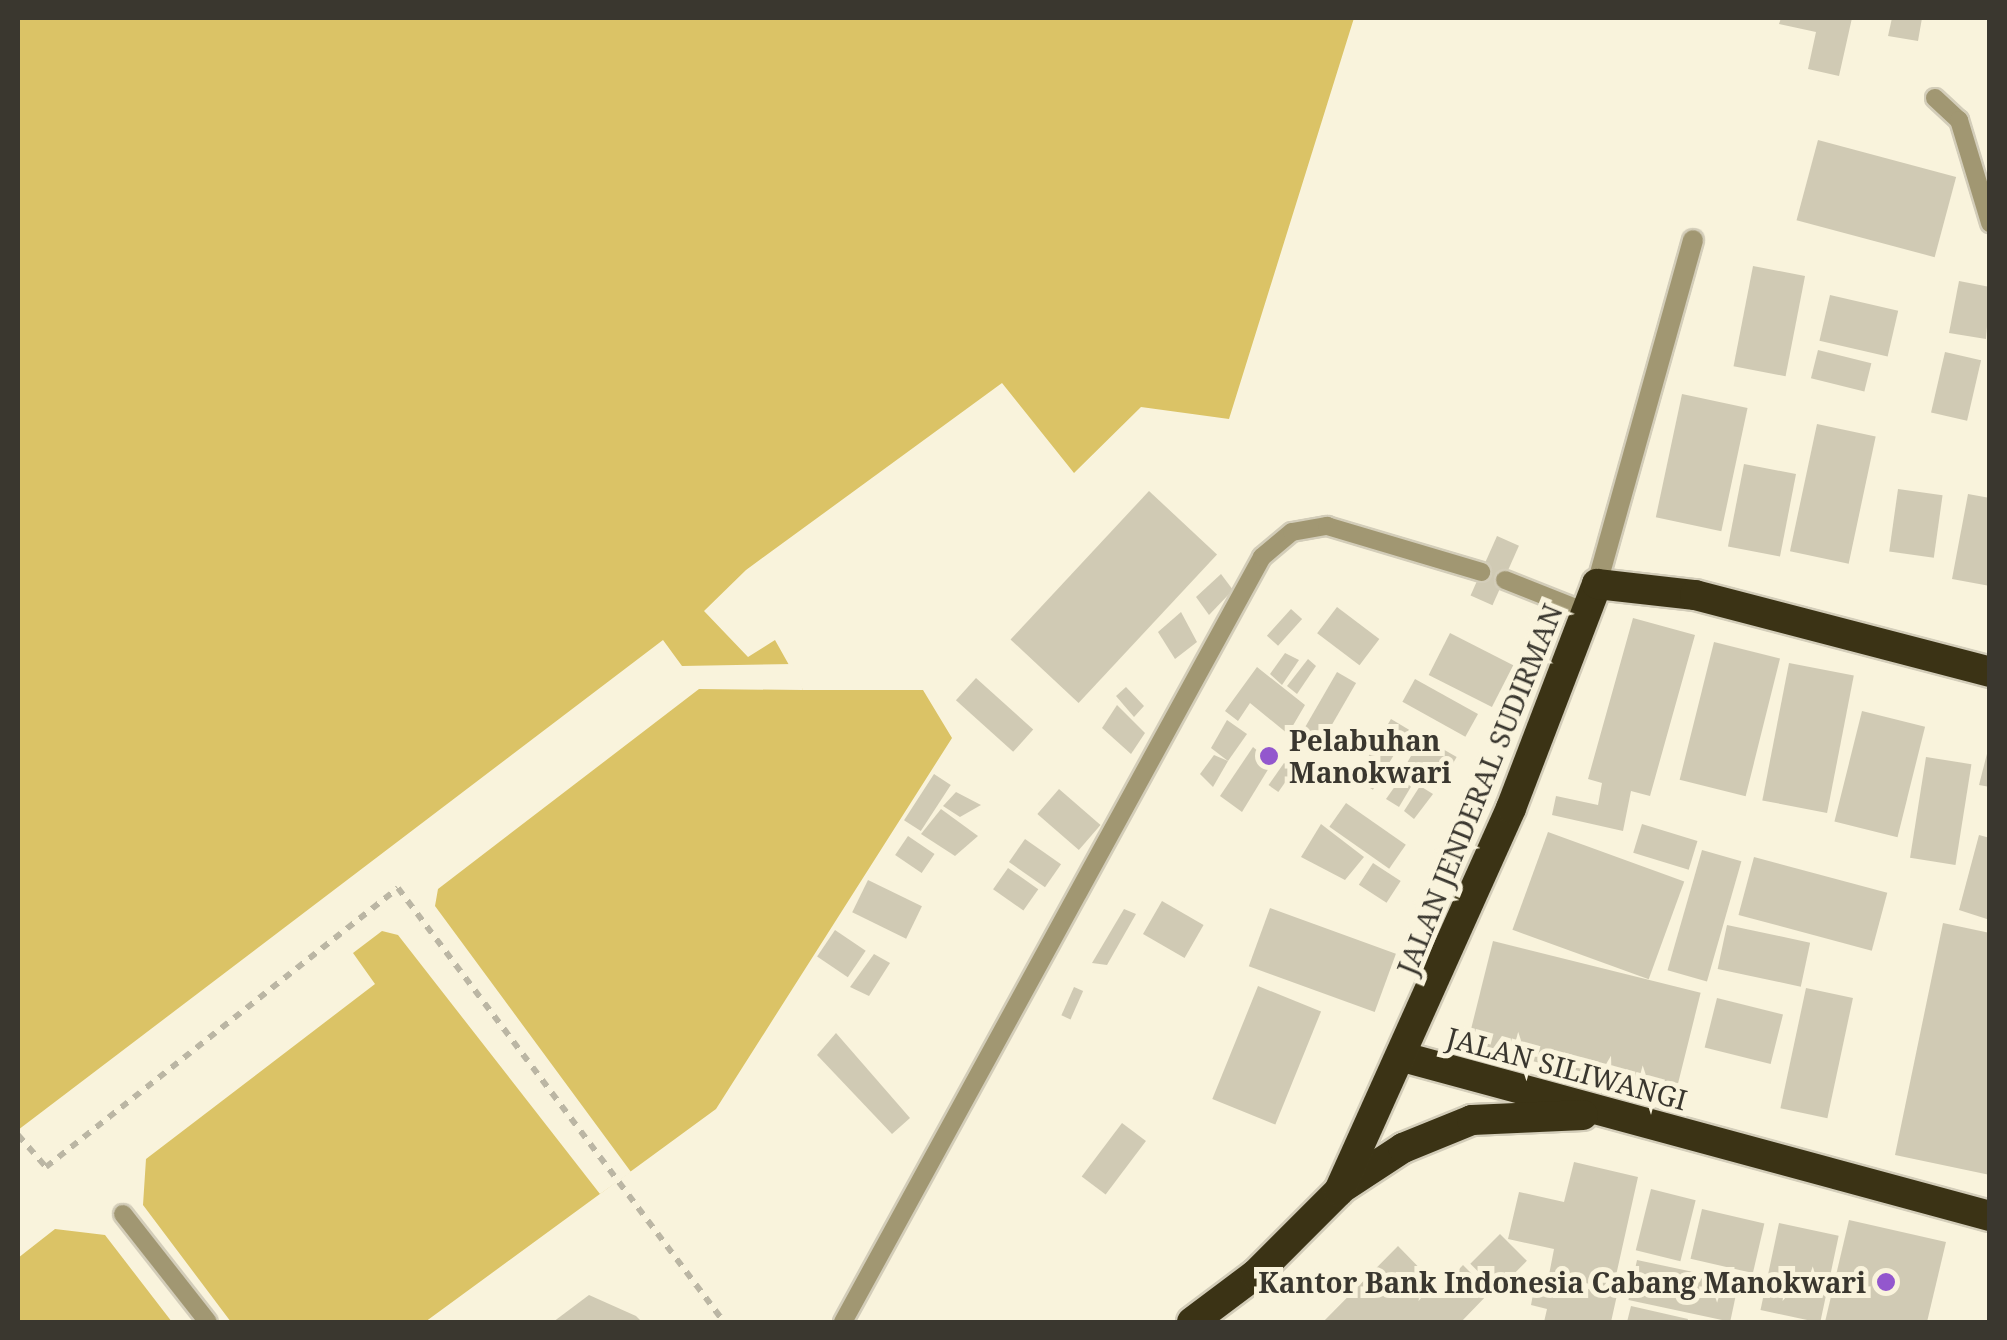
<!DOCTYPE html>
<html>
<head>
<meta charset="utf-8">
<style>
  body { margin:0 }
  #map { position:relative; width:2007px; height:1340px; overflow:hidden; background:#f9f3dc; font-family:"Noto Serif",serif }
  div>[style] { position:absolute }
  .water>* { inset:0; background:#dbc366 }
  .pier>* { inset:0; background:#f9f3dc }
  .building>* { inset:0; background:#d0cab4; transform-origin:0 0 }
  .path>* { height:6px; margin-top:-3px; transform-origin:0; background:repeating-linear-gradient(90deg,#bbb6a4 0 8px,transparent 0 16px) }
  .roads { filter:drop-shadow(2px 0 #d3cdb9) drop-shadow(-2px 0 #d3cdb9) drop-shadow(0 2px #d3cdb9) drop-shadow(0 -2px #d3cdb9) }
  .lane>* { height:18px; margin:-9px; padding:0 9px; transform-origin:9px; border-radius:9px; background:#a19772 }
  .street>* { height:20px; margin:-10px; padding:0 10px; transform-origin:10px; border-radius:10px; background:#a19772 }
  .highway>* { height:30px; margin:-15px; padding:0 15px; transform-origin:15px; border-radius:15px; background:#3b3315 }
  .dots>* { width:28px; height:28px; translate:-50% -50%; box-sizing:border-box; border:5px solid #f9f3dc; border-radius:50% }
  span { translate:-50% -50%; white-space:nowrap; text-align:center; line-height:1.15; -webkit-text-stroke:10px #f9f3dc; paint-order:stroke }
  .poi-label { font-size:28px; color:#3a372f; font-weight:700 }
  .left { translate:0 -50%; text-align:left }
  .right { translate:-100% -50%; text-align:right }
  .street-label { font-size:28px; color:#3a372f }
  .frame { position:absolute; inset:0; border:20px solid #3a372f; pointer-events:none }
</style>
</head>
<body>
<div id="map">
  <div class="water">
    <div style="clip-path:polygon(18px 18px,1354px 18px,1229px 419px,1141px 407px,1074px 473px,1002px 383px,746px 570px,704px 611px,748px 657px,775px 640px,803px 690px,923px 690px,952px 738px,716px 1109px,425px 1322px,18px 1322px)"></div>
  </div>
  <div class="pier">
    <div style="clip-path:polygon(663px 640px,682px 666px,793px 664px,803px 690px,699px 689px,438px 889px,435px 906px,631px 1172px,600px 1194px,398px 935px,382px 931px,353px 953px,375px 984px,146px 1159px,143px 1205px,231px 1322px,172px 1322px,105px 1235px,55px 1229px,18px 1258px,18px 1130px)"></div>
  </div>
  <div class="building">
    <div style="clip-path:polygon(1781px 18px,1852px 18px,1839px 76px,1808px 69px,1816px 32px,1779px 24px)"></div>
    <div style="clip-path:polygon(1892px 18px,1922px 18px,1918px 41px,1888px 36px)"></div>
    <div style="left:1818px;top:140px;width:143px;height:83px;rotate:15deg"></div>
    <div style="left:1753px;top:266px;width:53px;height:102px;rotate:11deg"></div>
    <div style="clip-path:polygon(1959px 281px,1990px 287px,1986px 339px,1949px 333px)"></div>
    <div style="left:1830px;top:295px;width:70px;height:47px;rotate:13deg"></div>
    <div style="left:1818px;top:350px;width:55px;height:29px;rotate:14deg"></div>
    <div style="left:1945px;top:352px;width:37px;height:62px;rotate:13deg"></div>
    <div style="left:1682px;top:394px;width:67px;height:126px;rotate:12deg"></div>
    <div style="left:1817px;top:424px;width:60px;height:130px;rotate:12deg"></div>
    <div style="left:1744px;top:464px;width:53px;height:84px;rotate:11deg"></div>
    <div style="left:1898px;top:489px;width:45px;height:63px;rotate:8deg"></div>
    <div style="left:1149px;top:491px;width:93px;height:203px;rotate:43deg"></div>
    <div style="clip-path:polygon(1968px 494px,1990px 498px,1990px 586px,1952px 579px)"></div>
    <div style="left:1497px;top:536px;width:24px;height:65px;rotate:24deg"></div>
    <div style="clip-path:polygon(1221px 574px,1233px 590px,1209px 615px,1196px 597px)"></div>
    <div style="left:1337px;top:607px;width:53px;height:33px;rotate:37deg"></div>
    <div style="left:1291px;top:609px;width:15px;height:36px;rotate:42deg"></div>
    <div style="clip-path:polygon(1181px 612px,1197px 642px,1175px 659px,1158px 632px)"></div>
    <div style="clip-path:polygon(1633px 618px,1695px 635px,1650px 796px,1631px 791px,1623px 831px,1552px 815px,1556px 796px,1598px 805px,1602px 783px,1588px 779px)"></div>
    <div style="left:1450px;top:633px;width:71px;height:47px;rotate:27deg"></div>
    <div style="left:1714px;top:642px;width:68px;height:142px;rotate:14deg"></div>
    <div style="clip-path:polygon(1285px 653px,1299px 660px,1282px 685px,1270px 674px)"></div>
    <div style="clip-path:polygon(1308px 659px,1316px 666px,1297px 694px,1287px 686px)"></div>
    <div style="left:1789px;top:663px;width:66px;height:140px;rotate:11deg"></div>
    <div style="clip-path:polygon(1257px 667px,1305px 705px,1288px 734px,1250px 703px,1238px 721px,1225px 711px)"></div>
    <div style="left:1337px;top:672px;width:22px;height:72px;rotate:30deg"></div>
    <div style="left:976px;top:678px;width:77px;height:30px;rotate:42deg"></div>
    <div style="left:1415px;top:679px;width:72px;height:26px;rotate:29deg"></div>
    <div style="clip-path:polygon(1126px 687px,1144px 706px,1134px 717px,1116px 696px)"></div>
    <div style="clip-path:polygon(1117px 705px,1145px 733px,1131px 754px,1102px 728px)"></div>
    <div style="left:1862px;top:711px;width:65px;height:114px;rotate:14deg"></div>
    <div style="left:1391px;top:719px;width:21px;height:70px;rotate:31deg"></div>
    <div style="clip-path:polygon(1227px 720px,1247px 734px,1228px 761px,1211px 748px)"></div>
    <div style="left:1422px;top:737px;width:40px;height:36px;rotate:30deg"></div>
    <div style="clip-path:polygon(1990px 742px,1990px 787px,1979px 785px)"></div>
    <div style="clip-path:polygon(1253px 747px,1272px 763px,1242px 812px,1220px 796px)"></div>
    <div style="clip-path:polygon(1214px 755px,1228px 761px,1213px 787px,1200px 774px)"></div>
    <div style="left:1926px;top:757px;width:46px;height:102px;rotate:9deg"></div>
    <div style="left:1284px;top:763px;width:12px;height:27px;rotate:35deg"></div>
    <div style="left:934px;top:774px;width:20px;height:55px;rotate:33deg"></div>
    <div style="clip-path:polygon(1403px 775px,1415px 780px,1399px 807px,1386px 799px)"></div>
    <div style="clip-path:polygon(1420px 786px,1433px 794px,1414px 819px,1404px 811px)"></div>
    <div style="left:1059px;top:789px;width:55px;height:33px;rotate:41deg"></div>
    <div style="clip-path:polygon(956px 792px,981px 805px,960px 817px,943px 806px)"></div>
    <div style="left:1346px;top:803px;width:73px;height:29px;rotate:35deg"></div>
    <div style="clip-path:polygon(941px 809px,978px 836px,955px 856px,921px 834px)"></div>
    <div style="clip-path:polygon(1321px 824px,1364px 857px,1345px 880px,1301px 857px)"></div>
    <div style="left:1642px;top:824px;width:58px;height:30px;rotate:17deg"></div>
    <div style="left:1548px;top:832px;width:145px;height:104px;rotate:20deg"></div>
    <div style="clip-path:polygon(1979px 835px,1990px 838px,1990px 920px,1959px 910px)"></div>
    <div style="left:908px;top:836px;width:32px;height:23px;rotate:34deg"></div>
    <div style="left:1025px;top:839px;width:44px;height:28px;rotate:35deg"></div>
    <div style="left:1702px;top:850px;width:41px;height:125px;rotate:16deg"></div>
    <div style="left:1754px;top:857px;width:138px;height:60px;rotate:15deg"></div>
    <div style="left:1373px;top:863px;width:33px;height:26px;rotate:33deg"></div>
    <div style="left:1008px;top:868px;width:37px;height:26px;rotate:35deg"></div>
    <div style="left:868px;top:880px;width:60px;height:36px;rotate:26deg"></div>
    <div style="left:1162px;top:901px;width:48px;height:38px;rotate:30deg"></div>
    <div style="left:1270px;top:908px;width:134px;height:62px;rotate:20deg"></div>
    <div style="clip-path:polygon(1124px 909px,1136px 914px,1107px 965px,1092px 963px)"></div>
    <div style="clip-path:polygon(1943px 923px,1990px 933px,1990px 1175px,1895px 1155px)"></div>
    <div style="left:1727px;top:925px;width:85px;height:45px;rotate:12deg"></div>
    <div style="left:835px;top:930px;width:37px;height:32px;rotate:34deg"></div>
    <div style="left:1493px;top:941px;width:214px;height:107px;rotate:14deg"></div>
    <div style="clip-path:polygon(874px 954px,890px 963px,869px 996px,850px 987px)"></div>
    <div style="left:1258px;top:986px;width:68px;height:122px;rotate:22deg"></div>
    <div style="left:1074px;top:987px;width:10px;height:31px;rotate:24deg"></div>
    <div style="left:1806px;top:988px;width:48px;height:123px;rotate:12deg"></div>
    <div style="left:1717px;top:998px;width:68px;height:51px;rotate:14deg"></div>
    <div style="clip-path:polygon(836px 1033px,910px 1118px,892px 1134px,817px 1055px)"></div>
    <div style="left:1122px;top:1123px;width:30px;height:67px;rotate:37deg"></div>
    <div style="clip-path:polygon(1574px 1162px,1638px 1177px,1613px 1289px,1549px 1275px,1554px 1249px,1508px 1239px,1519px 1192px,1564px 1202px)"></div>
    <div style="left:1651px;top:1189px;width:46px;height:63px;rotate:14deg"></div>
    <div style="left:1702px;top:1209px;width:64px;height:51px;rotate:13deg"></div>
    <div style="clip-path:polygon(1849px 1220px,1946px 1242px,1927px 1322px,1825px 1322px)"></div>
    <div style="left:1779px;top:1223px;width:61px;height:89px;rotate:12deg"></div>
    <div style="left:1500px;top:1234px;width:38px;height:42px;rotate:45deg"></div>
    <div style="clip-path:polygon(1398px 1246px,1440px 1289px,1463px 1265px,1490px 1292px,1461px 1322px,1323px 1322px)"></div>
    <div style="left:1637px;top:1260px;width:104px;height:41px;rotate:12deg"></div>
    <div style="clip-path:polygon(1536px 1278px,1617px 1295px,1611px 1322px,1544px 1322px,1547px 1309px,1531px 1305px)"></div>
    <div style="clip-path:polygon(589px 1295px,636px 1316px,642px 1322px,553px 1322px)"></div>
    <div style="clip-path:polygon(1631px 1306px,1688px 1319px,1687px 1322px,1627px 1322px)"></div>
  </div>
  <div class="path">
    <div style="left:18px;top:1135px;width:43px;rotate:48.8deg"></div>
    <div style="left:46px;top:1167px;width:449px;rotate:-38.4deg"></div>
    <div style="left:398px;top:888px;width:543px;rotate:53.09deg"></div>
  </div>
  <div class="roads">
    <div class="lane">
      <div style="left:1935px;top:98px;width:33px;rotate:43deg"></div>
      <div style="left:1959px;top:120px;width:108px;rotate:73.2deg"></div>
      <div style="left:1505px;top:580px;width:87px;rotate:21.6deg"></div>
      <div style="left:123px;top:1214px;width:137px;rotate:51.8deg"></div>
      <div style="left:843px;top:1322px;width:872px;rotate:-61.29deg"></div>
      <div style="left:1262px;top:557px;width:39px;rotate:-40deg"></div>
      <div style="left:1292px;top:532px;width:36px;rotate:-10deg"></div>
      <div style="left:1327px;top:526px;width:161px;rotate:16.6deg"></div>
    </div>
    <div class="street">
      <div style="left:1597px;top:584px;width:357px;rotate:-74.4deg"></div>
    </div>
    <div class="highway">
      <div style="left:1403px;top:1057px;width:608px;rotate:15.16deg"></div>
      <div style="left:1342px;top:1188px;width:73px;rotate:-33.3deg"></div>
      <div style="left:1403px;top:1148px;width:74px;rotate:-22.1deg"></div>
      <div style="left:1472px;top:1120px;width:111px;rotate:-2.6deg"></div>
      <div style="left:1192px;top:1322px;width:80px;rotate:-36.9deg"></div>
      <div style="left:1256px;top:1274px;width:117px;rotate:-45deg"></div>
      <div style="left:1339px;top:1191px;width:420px;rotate:-65.8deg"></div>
      <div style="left:1511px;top:808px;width:240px;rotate:-69deg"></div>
      <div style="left:1597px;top:584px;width:99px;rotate:6.4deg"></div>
      <div style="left:1695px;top:595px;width:305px;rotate:14.6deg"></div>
    </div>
  </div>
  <div class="dots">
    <div style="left:1269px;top:756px;background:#9357cd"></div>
    <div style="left:1886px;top:1282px;background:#9357cd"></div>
  </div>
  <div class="poi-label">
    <span class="left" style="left:1289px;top:756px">Pelabuhan<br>Manokwari</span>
    <span class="right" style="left:1866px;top:1282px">Kantor Bank Indonesia Cabang Manokwari</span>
  </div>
  <div class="street-label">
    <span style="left:1479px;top:789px;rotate:-68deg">JALAN JENDERAL SUDIRMAN</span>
    <span style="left:1567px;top:1068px;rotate:15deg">JALAN SILIWANGI</span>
  </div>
  <div class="frame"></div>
</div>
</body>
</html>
